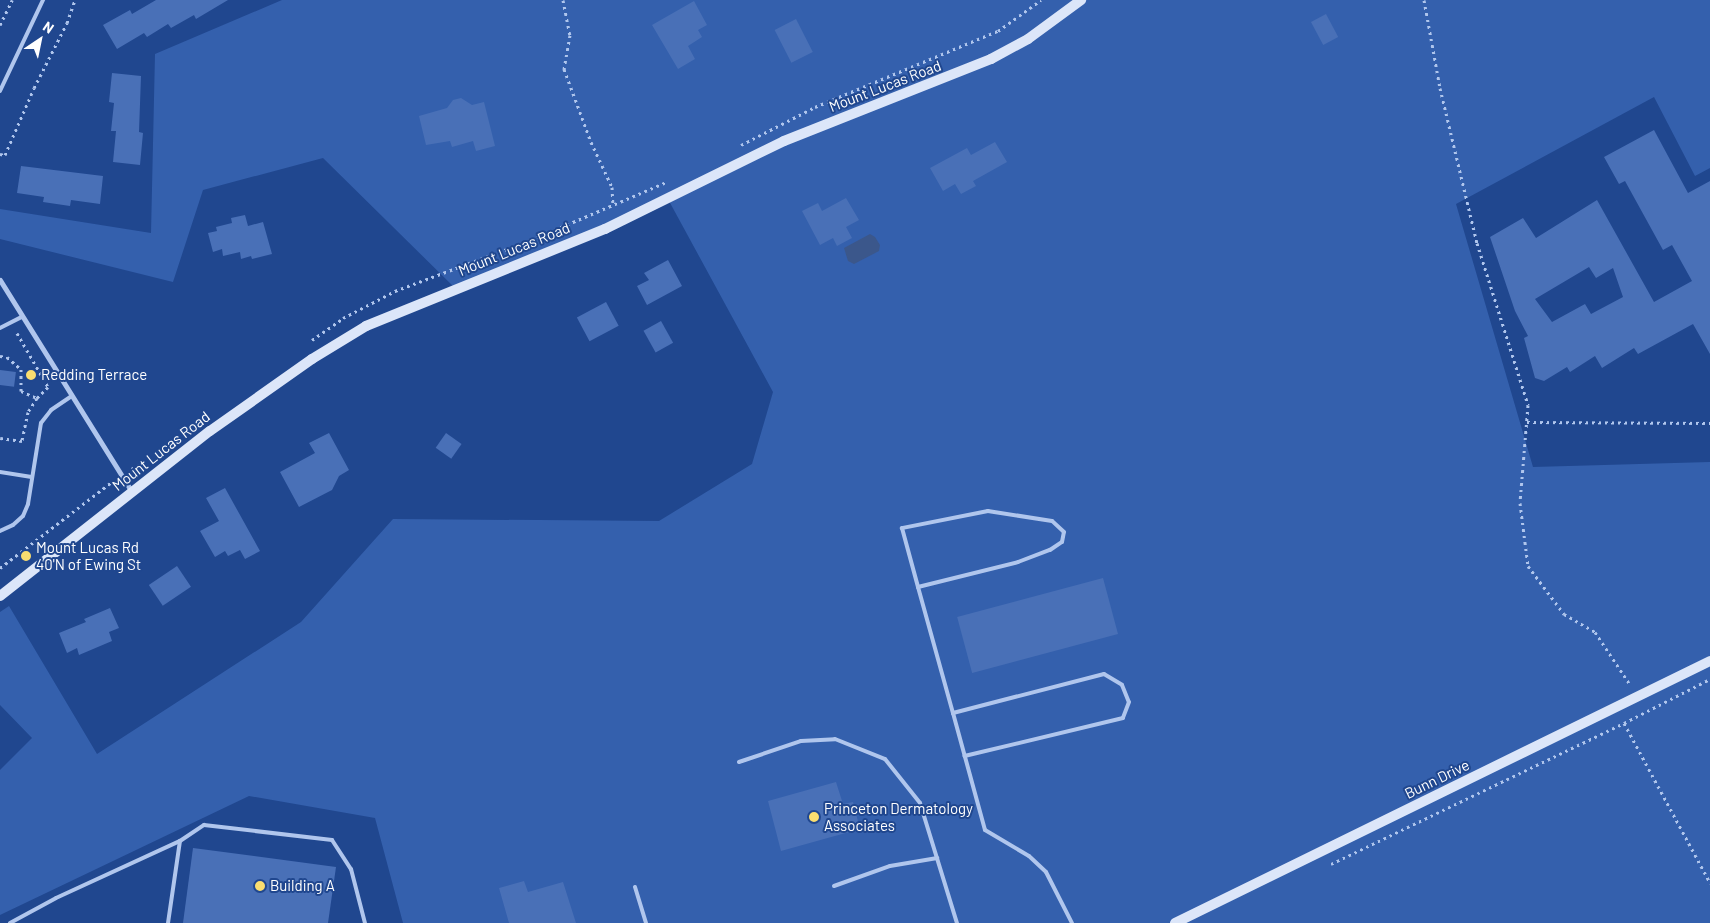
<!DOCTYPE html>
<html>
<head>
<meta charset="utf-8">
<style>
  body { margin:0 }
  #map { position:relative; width:1710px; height:923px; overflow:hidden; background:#20478f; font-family:Barlow,sans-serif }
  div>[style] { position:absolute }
  .green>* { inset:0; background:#3460ad }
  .water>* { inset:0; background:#3b578b }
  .building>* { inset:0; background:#4970b7; transform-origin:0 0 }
  .path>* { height:3px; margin-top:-1.5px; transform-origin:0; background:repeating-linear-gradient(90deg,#b0c6ed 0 2.5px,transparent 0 6.5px) }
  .lane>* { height:4px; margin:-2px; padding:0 2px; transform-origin:2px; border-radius:2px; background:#b0c6ed }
  .street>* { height:5px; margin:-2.5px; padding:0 2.5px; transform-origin:2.5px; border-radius:2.5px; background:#b0c6ed }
  .secondary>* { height:10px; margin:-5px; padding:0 5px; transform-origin:5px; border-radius:5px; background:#dce6f9 }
  .dots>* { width:14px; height:14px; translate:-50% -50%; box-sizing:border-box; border:2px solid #20478f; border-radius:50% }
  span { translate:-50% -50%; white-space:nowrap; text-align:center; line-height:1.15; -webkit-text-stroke:4px #20478f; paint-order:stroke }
  .street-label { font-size:15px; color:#fff }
  .poi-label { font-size:15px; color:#fff }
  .left { translate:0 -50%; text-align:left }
  .north { position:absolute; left:15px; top:15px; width:50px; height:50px; -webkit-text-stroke:4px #20478f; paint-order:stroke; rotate:34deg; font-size:14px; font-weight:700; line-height:20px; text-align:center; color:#fff }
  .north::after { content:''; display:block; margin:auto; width:18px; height:22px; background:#fff; clip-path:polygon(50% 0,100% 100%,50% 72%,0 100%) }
</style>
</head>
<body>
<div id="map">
  <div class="green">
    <div style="clip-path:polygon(282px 0,1710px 0,1710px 168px,1695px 176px,1654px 97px,1456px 204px,1533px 467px,1710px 462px,1710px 923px,403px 923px,375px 818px,249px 796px,0 915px,0 770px,32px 738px,0 705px,0 612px,9px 606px,97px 754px,301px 622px,393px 519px,659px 521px,752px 464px,773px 392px,669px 201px,456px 289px,323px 158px,203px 190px,173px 282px,0 239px,0 209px,151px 233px,155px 54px)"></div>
  </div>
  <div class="water">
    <div style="clip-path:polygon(870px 234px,875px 237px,880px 245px,879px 251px,854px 264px,848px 261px,844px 248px)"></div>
  </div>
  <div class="building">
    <div style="clip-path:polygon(156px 0,228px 0,196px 19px,194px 15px,171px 28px,168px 24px,147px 37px,144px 33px,117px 49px,103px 25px,130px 10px,132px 14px)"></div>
    <div style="clip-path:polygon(694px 1px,707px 25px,698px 30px,702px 37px,688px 46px,695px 59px,678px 69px,652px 25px)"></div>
    <div style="left:1326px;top:14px;width:26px;height:17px;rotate:62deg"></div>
    <div style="left:796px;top:19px;width:37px;height:24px;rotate:63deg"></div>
    <div style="clip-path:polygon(112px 73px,141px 76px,139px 132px,143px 133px,140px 165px,113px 162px,116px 131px,111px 131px,114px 103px,109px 102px)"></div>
    <div style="clip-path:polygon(461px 98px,472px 105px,484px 102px,495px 146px,476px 151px,473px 141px,452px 147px,450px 141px,426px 145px,419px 116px,447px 108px,453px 100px)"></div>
    <div style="clip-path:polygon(evenodd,1654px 130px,1688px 193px,1710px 181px,1710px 354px,1693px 324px,1638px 354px,1634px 348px,1602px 368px,1595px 356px,1570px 372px,1567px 367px,1544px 381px,1535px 378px,1524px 338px,1528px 336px,1515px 311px,1490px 237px,1523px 218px,1536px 238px,1597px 200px,1654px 302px,1692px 281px,1672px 245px,1663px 250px,1625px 181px,1619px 184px,1604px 157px,1654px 130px,1589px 267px,1596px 278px,1613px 268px,1623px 297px,1591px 314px,1585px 304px,1552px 322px,1535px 299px,1589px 267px)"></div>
    <div style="clip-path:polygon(995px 142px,1007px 162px,973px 181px,976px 186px,961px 194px,955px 184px,943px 191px,930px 168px,967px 148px,971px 155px)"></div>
    <div style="clip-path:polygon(21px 166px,103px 176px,100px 204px,71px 200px,70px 206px,43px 202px,44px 197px,17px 193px)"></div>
    <div style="clip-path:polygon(846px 198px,859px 220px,846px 227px,852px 238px,837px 246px,833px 238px,820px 245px,802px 211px,818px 203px,822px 211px)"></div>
    <div style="clip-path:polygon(245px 215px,248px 226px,263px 222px,272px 254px,252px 259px,251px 256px,241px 259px,240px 252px,223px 256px,222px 249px,213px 252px,208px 233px,217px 231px,216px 227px,232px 223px,231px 218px)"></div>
    <div style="clip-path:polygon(668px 260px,682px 286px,647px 305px,637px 286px,649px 280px,644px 273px)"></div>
    <div style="left:606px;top:302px;width:27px;height:33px;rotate:62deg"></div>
    <div style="left:661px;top:321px;width:25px;height:20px;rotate:61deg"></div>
    <div style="left:0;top:370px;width:16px;height:15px;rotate:7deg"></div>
    <div style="clip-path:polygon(329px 433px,349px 470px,339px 476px,332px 490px,299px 507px,280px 472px,315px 453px,309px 443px)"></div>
    <div style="left:446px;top:433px;width:19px;height:18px;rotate:35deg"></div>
    <div style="clip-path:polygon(225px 488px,260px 551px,245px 559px,240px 550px,228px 556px,225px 551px,215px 557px,200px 531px,219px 521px,206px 498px)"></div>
    <div style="left:177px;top:566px;width:25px;height:34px;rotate:56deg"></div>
    <div style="left:1103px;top:578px;width:58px;height:151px;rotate:75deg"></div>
    <div style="clip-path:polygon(110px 608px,119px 628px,109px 632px,112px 641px,79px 655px,77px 648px,67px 653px,59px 633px,86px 622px,84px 619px)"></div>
    <div style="clip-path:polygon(836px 782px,843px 804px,853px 802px,860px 829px,781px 851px,768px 801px)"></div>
    <div style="clip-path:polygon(193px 848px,336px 867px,328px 923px,183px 923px)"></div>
    <div style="clip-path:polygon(524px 881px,528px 892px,563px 882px,576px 923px,509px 923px,499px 888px)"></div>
  </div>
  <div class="path">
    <div style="left:563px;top:0;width:36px;rotate:79deg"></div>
    <div style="left:570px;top:35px;width:35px;rotate:100deg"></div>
    <div style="left:564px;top:69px;width:78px;rotate:69.7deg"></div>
    <div style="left:591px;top:142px;width:50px;rotate:65deg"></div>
    <div style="left:612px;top:187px;width:17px;rotate:87deg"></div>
    <div style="left:1424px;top:0;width:89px;rotate:79.7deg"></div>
    <div style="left:1440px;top:88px;width:159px;rotate:76.6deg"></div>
    <div style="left:1477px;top:243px;width:170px;rotate:72.5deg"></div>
    <div style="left:1528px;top:405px;width:98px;rotate:94.7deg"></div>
    <div style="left:1520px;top:503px;width:64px;rotate:82.8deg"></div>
    <div style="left:1528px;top:566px;width:60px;rotate:53.1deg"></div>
    <div style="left:1564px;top:614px;width:36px;rotate:30deg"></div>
    <div style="left:1595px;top:632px;width:61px;rotate:56.3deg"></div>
    <div style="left:0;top:25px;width:28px;rotate:-64deg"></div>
    <div style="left:741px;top:145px;width:83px;rotate:-27.2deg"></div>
    <div style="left:815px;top:107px;width:198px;rotate:-22.6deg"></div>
    <div style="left:998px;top:31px;width:53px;rotate:-35.8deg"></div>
    <div style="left:0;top:154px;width:5px;rotate:11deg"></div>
    <div style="left:5px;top:155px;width:73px;rotate:-66.6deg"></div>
    <div style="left:34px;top:88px;width:73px;rotate:-63.1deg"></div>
    <div style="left:67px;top:23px;width:24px;rotate:-71deg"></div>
    <div style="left:17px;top:333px;width:62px;rotate:60.1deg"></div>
    <div style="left:48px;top:387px;width:16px;rotate:135deg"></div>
    <div style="left:312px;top:340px;width:38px;rotate:-35deg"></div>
    <div style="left:343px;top:318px;width:59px;rotate:-27.4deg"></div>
    <div style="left:395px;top:291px;width:145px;rotate:-20.6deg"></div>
    <div style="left:531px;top:240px;width:147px;rotate:-23.2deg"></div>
    <div style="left:0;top:356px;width:7px;rotate:8deg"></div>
    <div style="left:7px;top:357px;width:18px;rotate:41deg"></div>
    <div style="left:21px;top:369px;width:22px;rotate:90deg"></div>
    <div style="left:21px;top:391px;width:17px;rotate:24deg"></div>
    <div style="left:37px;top:398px;width:17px;rotate:123deg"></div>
    <div style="left:28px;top:412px;width:30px;rotate:102deg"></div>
    <div style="left:22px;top:441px;width:22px;rotate:-172deg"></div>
    <div style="left:1527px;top:422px;width:183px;rotate:0.3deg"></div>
    <div style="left:131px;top:469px;width:17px;rotate:-25deg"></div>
    <div style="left:0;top:568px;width:143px;rotate:-37.6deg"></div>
    <div style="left:1624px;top:723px;width:182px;rotate:61.7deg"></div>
    <div style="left:1331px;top:864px;width:325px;rotate:-25.7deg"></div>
    <div style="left:1624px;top:723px;width:97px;rotate:-27.1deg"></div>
  </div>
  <div class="lane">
    <div style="left:0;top:91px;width:101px;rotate:-64.7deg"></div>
    <div style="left:0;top:328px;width:25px;rotate:-27deg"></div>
    <div style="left:0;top:472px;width:32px;rotate:9deg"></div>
    <div style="left:0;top:531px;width:14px;rotate:-25deg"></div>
    <div style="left:13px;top:525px;width:13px;rotate:-42deg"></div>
    <div style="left:23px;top:516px;width:13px;rotate:-67deg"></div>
    <div style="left:28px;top:504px;width:82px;rotate:-80.9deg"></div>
    <div style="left:41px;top:423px;width:16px;rotate:-52deg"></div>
    <div style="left:51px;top:410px;width:25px;rotate:-34deg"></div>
    <div style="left:918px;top:587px;width:103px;rotate:-14deg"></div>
    <div style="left:1018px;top:562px;width:34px;rotate:-21deg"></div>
    <div style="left:1050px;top:550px;width:14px;rotate:-34deg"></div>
    <div style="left:1062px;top:542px;width:10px;rotate:-79deg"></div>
    <div style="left:1064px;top:532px;width:16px;rotate:-137deg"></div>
    <div style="left:1052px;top:521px;width:65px;rotate:-171.1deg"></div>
    <div style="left:988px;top:511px;width:88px;rotate:168.8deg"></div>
    <div style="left:902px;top:528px;width:61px;rotate:74.8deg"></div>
    <div style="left:918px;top:587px;width:131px;rotate:74.5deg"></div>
    <div style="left:953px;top:713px;width:121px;rotate:74.7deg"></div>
    <div style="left:985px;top:830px;width:51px;rotate:30.6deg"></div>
    <div style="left:1029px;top:856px;width:23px;rotate:43deg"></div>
    <div style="left:1046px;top:872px;width:57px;rotate:63deg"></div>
    <div style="left:953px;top:713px;width:156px;rotate:-14.5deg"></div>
    <div style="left:1104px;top:674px;width:21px;rotate:31deg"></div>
    <div style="left:1122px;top:685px;width:18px;rotate:68deg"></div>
    <div style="left:1129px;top:702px;width:17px;rotate:111deg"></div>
    <div style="left:1123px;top:718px;width:163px;rotate:166.5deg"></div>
    <div style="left:739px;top:762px;width:65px;rotate:-18.7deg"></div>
    <div style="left:801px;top:741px;width:34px;rotate:-3deg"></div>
    <div style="left:835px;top:739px;width:54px;rotate:21.8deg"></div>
    <div style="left:885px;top:759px;width:56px;rotate:51.5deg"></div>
    <div style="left:920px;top:803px;width:126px;rotate:72.9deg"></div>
    <div style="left:834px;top:886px;width:59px;rotate:-19.7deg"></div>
    <div style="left:890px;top:866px;width:48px;rotate:-9.7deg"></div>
    <div style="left:635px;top:887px;width:38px;rotate:73deg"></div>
    <div style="left:10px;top:923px;width:52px;rotate:-28.5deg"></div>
    <div style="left:56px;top:898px;width:136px;rotate:-24.7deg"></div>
    <div style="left:180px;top:841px;width:29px;rotate:-34deg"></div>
    <div style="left:204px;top:825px;width:129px;rotate:6.7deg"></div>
    <div style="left:332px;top:840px;width:35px;rotate:57deg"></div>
    <div style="left:351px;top:869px;width:56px;rotate:75.5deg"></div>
    <div style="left:168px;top:923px;width:83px;rotate:-81.7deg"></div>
  </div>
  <div class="street">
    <div style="left:0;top:280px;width:250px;rotate:58.1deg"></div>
  </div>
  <div class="secondary">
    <div style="left:0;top:596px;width:267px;rotate:-38.2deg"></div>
    <div style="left:210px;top:431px;width:125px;rotate:-35.2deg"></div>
    <div style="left:312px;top:359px;width:63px;rotate:-31.4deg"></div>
    <div style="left:366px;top:326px;width:258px;rotate:-22.1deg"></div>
    <div style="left:605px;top:229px;width:199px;rotate:-26.2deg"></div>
    <div style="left:784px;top:141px;width:223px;rotate:-21.6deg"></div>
    <div style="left:991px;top:59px;width:42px;rotate:-28.4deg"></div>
    <div style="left:1028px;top:39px;width:66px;rotate:-36.3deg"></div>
    <div style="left:1175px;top:923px;width:596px;rotate:-26.09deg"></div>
  </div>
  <div class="dots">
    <div style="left:31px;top:375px;background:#fade70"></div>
    <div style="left:26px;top:556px;background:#fade70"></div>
    <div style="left:814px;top:817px;background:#fade70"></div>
    <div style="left:260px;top:886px;background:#fade70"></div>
  </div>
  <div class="street-label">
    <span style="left:885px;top:86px;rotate:-21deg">Mount Lucas Road</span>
    <span style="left:514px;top:249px;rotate:-22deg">Mount Lucas Road</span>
    <span style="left:161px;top:451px;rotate:-38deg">Mount Lucas Road</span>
    <span style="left:1437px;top:779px;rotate:-26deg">Bunn Drive</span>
  </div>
  <div class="poi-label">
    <span class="left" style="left:41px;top:375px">Redding Terrace</span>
    <span class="left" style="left:36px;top:556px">Mount Lucas Rd<br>40'N of Ewing St</span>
    <span class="left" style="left:824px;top:817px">Princeton Dermatology<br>Associates</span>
    <span class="left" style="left:270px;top:886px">Building A</span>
  </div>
  <div class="north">N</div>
</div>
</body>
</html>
